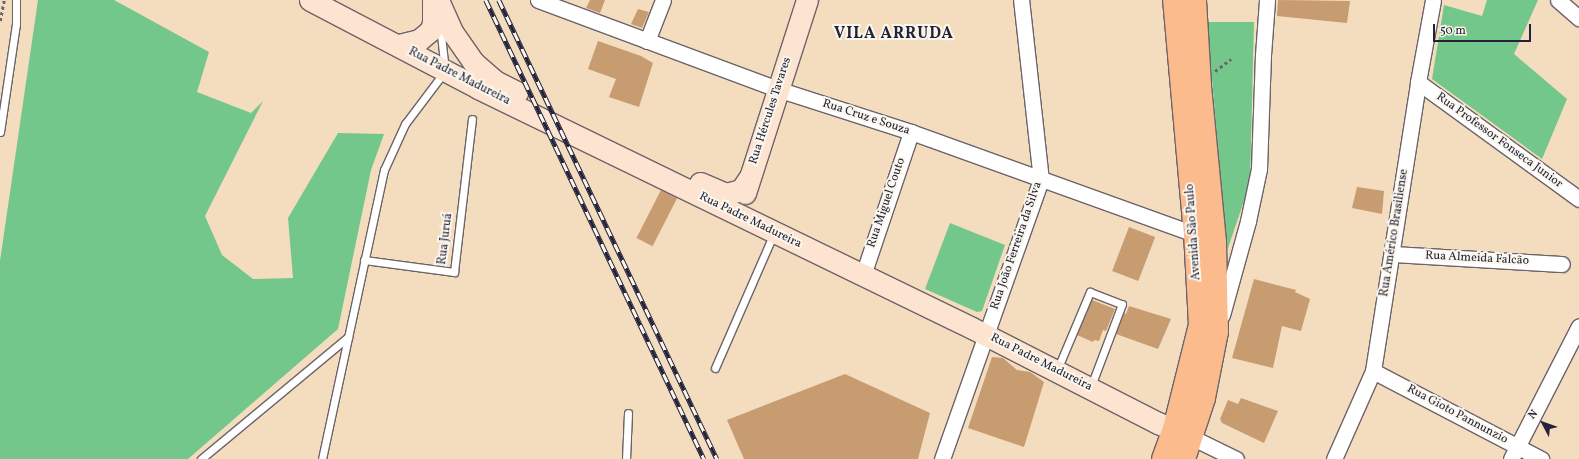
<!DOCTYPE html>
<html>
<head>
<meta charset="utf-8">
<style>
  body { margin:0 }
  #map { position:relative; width:1579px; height:459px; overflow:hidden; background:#f4dcbe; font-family:Vollkorn,serif }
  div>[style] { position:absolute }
  .green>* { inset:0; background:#73c78a }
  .building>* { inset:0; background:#c79c70; transform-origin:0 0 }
  .path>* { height:2.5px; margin-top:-1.25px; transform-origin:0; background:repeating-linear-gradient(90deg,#6c6369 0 3px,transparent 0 6px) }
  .roads { filter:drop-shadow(1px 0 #6c6369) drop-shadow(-1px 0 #6c6369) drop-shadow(0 1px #6c6369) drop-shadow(0 -1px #6c6369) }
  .service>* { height:7px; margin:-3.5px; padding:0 3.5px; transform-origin:3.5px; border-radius:3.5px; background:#fff }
  .minor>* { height:15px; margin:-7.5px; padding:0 7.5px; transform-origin:7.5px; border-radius:7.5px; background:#fff }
  .secondary>* { height:21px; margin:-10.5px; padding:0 10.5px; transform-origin:10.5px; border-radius:10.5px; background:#fde4d1 }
  .primary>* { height:22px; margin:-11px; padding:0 11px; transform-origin:11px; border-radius:11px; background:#fbbb8d }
  .rail>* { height:4.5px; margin-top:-2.25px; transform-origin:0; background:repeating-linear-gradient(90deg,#fbf7ec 0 9px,#22223b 0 18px); box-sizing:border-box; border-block:1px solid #22223b }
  span { translate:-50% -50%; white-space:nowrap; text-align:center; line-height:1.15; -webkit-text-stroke:4px #fbf7ec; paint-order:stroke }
  .street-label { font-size:12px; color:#22223b }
  .district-label { font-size:16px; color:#22223b; font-weight:700; letter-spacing:1px }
  .north { position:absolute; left:1523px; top:403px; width:40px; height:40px; -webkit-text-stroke:3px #fbf7ec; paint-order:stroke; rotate:311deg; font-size:11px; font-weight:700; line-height:16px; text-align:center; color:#22223b }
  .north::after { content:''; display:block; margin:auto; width:14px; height:18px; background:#22223b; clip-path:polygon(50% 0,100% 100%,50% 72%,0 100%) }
  .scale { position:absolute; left:1433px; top:24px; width:98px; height:18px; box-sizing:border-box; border:2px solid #22223b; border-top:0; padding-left:5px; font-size:12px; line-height:14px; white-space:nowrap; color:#22223b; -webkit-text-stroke:3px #fbf7ec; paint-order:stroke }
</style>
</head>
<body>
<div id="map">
  <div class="green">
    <div style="clip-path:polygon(38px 0,114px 0,209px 52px,197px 92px,251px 113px,263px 101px,205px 216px,222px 255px,253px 279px,293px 278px,288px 218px,338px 133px,384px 134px,371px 170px,338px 329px,188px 459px,0 459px,0 261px)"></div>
    <div style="clip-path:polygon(1487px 0,1538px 0,1514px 54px,1567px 99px,1542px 159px,1432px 79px,1444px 5px,1482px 16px)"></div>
    <div style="clip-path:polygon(1207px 22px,1254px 22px,1250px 183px,1227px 251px)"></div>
    <div style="clip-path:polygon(950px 223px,1005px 245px,982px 311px,977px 312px,925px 289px)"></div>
  </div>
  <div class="building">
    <div style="clip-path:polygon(590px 0,605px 0,600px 13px,586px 8px)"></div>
    <div style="clip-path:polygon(1278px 0,1350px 1px,1347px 23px,1277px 16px)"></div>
    <div style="clip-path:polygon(638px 9px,649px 12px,642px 28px,631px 24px)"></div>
    <div style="clip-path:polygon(598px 41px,641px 56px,653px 63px,639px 107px,609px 97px,616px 79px,588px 69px)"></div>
    <div style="clip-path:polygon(1357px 187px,1384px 191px,1382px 214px,1352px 208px)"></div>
    <div style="left:661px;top:190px;width:18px;height:54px;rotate:27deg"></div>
    <div style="left:1129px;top:227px;width:28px;height:47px;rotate:21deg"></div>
    <div style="clip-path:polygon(1254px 279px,1296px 290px,1295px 292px,1310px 299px,1301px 331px,1282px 326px,1273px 368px,1232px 358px)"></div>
    <div style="clip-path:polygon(1092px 300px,1115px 309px,1106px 331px,1103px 330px,1099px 341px,1094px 340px,1093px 342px,1077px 335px)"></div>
    <div style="clip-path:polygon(1129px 306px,1171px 319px,1158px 349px,1116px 334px,1124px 313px,1126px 314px)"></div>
    <div style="clip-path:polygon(992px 357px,1003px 358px,1017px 370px,1030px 372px,1044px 382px,1024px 447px,968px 428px)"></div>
    <div style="clip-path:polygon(845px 374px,930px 413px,918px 459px,744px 459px,727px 420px)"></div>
    <div style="clip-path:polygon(1241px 398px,1278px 411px,1264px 443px,1222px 423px,1220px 419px,1228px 400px,1238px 404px)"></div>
  </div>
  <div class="path">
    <div style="left:0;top:21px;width:21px;rotate:-79deg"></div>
    <div style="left:1215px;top:71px;width:20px;rotate:-37deg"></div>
  </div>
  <div class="roads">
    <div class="service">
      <div style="left:0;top:132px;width:109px;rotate:-81.6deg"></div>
      <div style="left:16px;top:24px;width:24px;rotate:-90deg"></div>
      <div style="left:364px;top:260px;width:91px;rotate:7.6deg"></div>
      <div style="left:454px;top:272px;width:154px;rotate:-83.3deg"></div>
      <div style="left:715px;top:368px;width:147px;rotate:-66.4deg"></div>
      <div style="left:1057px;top:370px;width:85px;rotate:-67.1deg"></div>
      <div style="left:1090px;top:292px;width:34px;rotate:21deg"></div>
      <div style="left:1122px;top:304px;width:88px;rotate:110.7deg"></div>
      <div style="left:201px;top:459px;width:191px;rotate:-39.7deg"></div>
      <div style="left:322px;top:459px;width:296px;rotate:-77.9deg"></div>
      <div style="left:384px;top:170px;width:51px;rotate:-65.5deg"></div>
      <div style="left:405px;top:124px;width:66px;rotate:-53deg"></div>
      <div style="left:445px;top:71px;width:45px;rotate:-96.3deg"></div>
      <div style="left:626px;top:459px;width:46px;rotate:-87.5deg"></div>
    </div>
    <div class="minor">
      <div style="left:538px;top:0;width:255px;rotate:20.4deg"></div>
      <div style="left:777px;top:89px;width:141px;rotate:17.8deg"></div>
      <div style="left:911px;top:132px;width:302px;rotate:19.8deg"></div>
      <div style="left:1558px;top:0;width:28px;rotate:41deg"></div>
      <div style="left:647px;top:41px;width:44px;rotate:-68.7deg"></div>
      <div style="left:1418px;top:82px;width:199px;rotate:36deg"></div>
      <div style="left:1392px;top:254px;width:170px;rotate:3.4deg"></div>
      <div style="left:863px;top:275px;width:151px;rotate:-71.4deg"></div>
      <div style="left:1222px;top:315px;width:98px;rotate:-74.5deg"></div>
      <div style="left:1248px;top:221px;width:53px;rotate:-78.1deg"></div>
      <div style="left:1259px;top:169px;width:114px;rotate:-88deg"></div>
      <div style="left:1263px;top:55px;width:55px;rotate:-85.8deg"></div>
      <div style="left:1373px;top:371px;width:190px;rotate:27.6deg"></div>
      <div style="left:1191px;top:437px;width:50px;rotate:26.1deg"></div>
      <div style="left:942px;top:459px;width:296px;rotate:-70.5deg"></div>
      <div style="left:1041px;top:180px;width:181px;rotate:-96.3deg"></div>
      <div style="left:1334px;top:459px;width:96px;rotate:-66.1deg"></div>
      <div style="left:1373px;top:371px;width:292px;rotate:-81.1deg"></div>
      <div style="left:1418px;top:82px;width:83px;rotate:-79.6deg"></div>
      <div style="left:1511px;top:459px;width:149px;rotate:-62.9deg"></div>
    </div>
    <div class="secondary">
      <div style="left:310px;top:0;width:190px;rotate:27.6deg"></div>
      <div style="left:478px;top:88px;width:549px;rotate:25.91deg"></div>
      <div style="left:972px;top:328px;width:209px;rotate:27.1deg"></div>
      <div style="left:1158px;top:423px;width:34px;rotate:23deg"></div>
      <div style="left:438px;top:0;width:36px;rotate:66deg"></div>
      <div style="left:453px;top:33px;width:35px;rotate:55deg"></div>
      <div style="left:473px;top:62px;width:29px;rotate:41deg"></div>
      <div style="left:495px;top:81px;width:25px;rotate:27deg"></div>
      <div style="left:399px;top:45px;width:21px;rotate:-14deg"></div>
      <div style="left:419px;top:40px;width:16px;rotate:-40deg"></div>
      <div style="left:431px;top:30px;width:8px;rotate:-76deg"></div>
      <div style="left:433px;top:22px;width:22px;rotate:-90deg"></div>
      <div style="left:700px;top:183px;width:28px;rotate:23deg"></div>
      <div style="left:726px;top:194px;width:16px;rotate:-15deg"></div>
      <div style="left:741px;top:190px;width:14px;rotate:-56deg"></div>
      <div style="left:745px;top:193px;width:203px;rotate:-72.2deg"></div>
    </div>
    <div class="primary">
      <div style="left:1163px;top:459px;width:32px;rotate:-70deg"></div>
      <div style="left:1174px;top:429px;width:107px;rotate:-76deg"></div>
      <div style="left:1200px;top:325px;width:91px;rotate:-93.1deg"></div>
      <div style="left:1195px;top:234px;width:235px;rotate:-95.1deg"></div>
      <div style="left:1184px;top:459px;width:64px;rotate:-71.8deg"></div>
      <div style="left:1204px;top:398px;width:67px;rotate:-78.9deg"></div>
      <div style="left:1217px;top:332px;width:90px;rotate:-91.3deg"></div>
      <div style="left:1215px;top:242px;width:158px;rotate:-95.5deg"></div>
      <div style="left:1200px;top:85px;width:85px;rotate:-93.4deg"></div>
    </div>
  </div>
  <div class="rail">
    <div style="left:486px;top:0;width:508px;rotate:64.59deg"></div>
    <div style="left:499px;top:0;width:508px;rotate:64.59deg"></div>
  </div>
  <div class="street-label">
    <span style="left:459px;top:77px;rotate:27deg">Rua Padre Madureira</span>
    <span style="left:771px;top:111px;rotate:-72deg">Rua Hércules Tavares</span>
    <span style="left:866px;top:118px;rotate:18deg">Rua Cruz e Souza</span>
    <span style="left:1499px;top:141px;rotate:36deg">Rua Professor Fonseca Junior</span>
    <span style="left:887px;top:203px;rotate:-71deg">Rua Miguel Couto</span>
    <span style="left:750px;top:221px;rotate:26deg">Rua Padre Madureira</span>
    <span style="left:1194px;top:232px;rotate:-94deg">Avenida São Paulo</span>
    <span style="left:1395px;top:233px;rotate:-81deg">Rua Américo Brasiliense</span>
    <span style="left:446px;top:239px;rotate:-83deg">Rua Juruá</span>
    <span style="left:1017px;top:246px;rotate:-71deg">Rua João Ferreira da Silva</span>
    <span style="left:1477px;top:259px;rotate:3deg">Rua Almeida Falcão</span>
    <span style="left:1041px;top:363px;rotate:27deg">Rua Padre Madureira</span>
    <span style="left:1457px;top:415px;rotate:28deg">Rua Gioto Pannunzio</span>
  </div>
  <div class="district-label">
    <span style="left:894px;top:34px">VILA ARRUDA</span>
  </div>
  <div class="north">N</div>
  <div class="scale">50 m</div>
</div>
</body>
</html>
